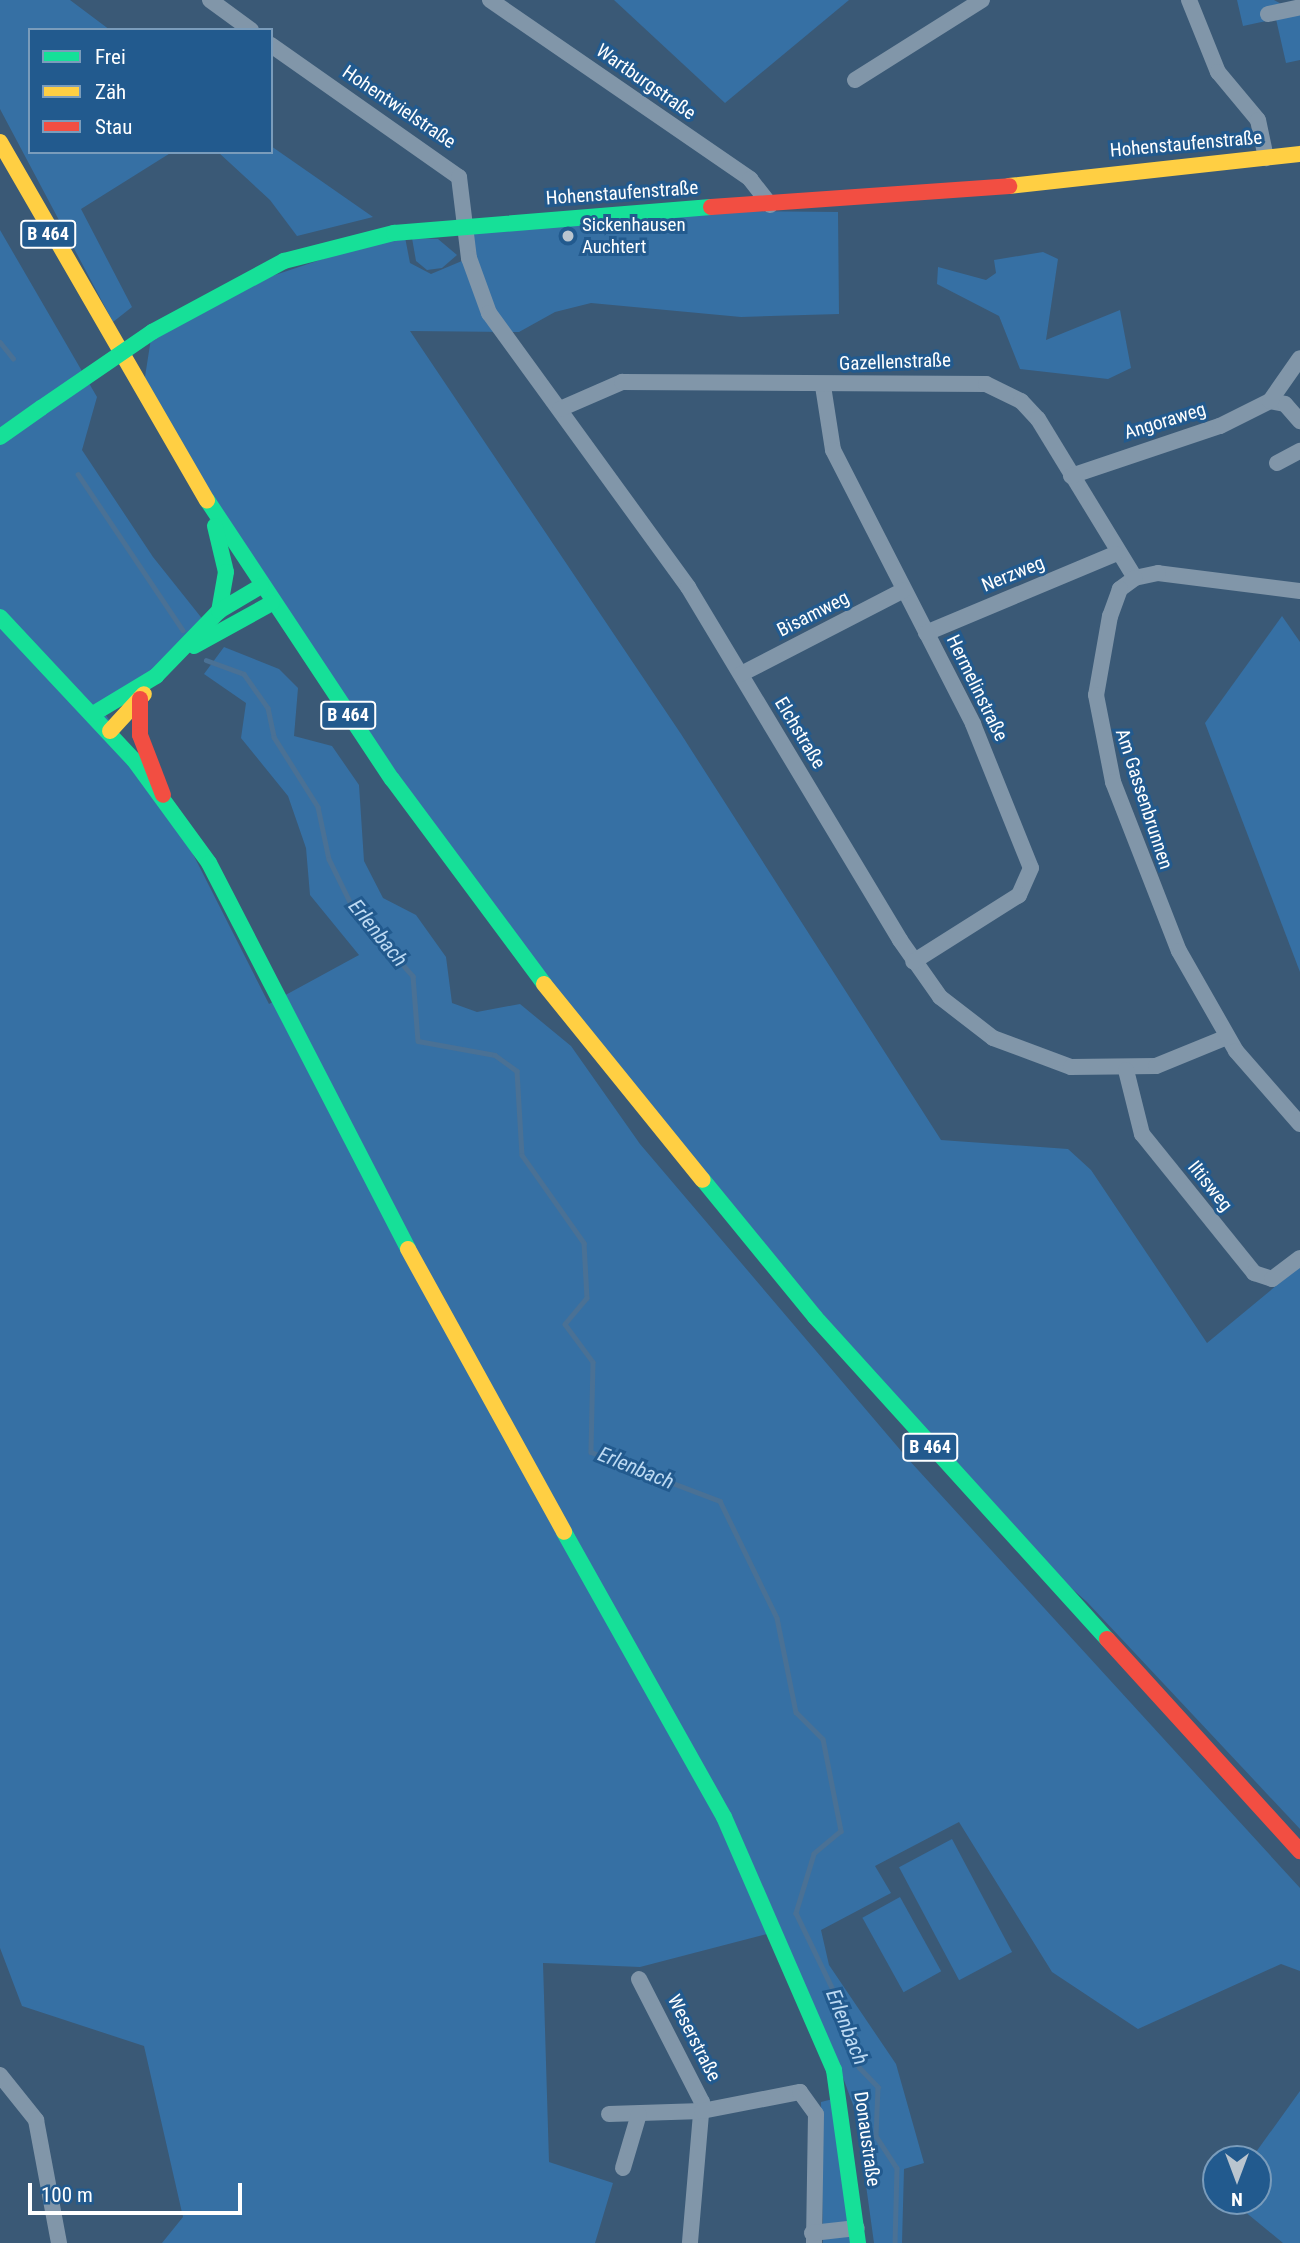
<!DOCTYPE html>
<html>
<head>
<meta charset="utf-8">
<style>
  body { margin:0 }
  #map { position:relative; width:1300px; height:2243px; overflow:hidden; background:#3a5976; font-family:"Roboto Condensed",sans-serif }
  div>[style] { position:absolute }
  .green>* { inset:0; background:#3670a4; transform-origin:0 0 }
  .stream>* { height:4.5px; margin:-2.25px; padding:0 2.25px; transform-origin:2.25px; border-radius:2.25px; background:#4a7195 }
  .street>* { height:16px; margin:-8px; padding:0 8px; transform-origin:8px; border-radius:8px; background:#8196a9 }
  .fast>* { height:16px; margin:-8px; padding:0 8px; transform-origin:8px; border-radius:8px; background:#16e098 }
  .slow>* { height:16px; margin:-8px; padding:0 8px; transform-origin:8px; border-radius:8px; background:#ffcf43 }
  .jam>* { height:16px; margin:-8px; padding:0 8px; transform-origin:8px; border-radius:8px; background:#f24e42 }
  .fast-bridge>* { height:16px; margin:-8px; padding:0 8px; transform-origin:8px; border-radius:8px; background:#16e098 }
  .dots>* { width:19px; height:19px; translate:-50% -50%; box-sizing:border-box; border:4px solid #225a8e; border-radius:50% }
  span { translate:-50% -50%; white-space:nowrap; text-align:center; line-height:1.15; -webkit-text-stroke:6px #225a8e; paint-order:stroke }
  .shield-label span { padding:2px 5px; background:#225a8e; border:2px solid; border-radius:5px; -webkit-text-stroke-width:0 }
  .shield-label { font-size:18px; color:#fff; font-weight:700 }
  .street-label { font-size:19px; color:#fff }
  .poi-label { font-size:19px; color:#fff }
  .left { translate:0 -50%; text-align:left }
  .water-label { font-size:21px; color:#bddaf3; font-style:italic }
  .legend { position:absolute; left:28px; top:28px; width:245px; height:126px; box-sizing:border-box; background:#225a8e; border:2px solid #7a9cbb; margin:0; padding:9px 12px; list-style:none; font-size:21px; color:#fff }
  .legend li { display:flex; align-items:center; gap:14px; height:35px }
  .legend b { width:35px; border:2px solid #7a9cbb }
  .north { position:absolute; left:1202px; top:2145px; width:70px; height:70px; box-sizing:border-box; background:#225a8e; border:2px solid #7a9cbb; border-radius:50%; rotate:180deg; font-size:19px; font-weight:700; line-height:28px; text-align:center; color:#fff }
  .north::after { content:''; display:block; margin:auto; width:24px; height:32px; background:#bac5cf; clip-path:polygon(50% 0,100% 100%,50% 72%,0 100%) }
  .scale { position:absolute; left:28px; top:2183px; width:214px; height:32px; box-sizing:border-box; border:4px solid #fff; border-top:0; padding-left:9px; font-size:21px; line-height:24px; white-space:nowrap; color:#fff; -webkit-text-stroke:5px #225a8e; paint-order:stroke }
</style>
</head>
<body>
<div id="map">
  <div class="green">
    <div style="clip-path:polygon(0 0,70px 0,110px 30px,30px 30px,30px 152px,172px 152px,81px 209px,132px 307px,113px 322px,0 109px)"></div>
    <div style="clip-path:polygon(614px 0,849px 0,725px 103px)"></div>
    <div style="clip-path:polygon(1237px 0,1274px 0,1300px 14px,1300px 60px,1286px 63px,1276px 19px,1243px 26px)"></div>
    <div style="clip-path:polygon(271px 146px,373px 217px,297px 236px,270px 200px,218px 152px,271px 152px)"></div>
    <div style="clip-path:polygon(646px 210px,838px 212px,839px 314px,741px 317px,591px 303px,555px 312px,519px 332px,410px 331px,681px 734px,941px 1140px,1068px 1149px,1091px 1170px,1207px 1343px,1300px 1266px,1300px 1829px,1087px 1602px,998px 1522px,519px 954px,142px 396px,152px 332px,215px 295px,404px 232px,410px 263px,431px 274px,469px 258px,464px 227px)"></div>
    <div style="clip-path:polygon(0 230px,97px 397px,82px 450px,153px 557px,212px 631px,100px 707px,163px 795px,269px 1004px,359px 955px,310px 895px,306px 848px,288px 796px,241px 738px,246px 703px,204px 674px,224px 647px,279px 669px,298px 688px,294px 736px,332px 746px,359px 785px,364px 861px,383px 898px,416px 915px,446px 957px,452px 1003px,477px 1012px,520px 1004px,571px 1046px,640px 1144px,908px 1459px,1300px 1888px,1300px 1971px,1281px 1964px,1138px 2029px,1052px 1972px,959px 1822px,875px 1866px,891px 1893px,821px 1930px,829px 1965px,896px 2064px,924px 2163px,904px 2169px,902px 2243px,874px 2243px,856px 2113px,830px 2042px,775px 1932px,640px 1967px,543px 1963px,549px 2162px,613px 2183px,595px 2243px,162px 2243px,183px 2217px,144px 2046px,22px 2006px,0 1948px)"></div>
    <div style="clip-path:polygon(412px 238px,438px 239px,457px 255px,442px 268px,427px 270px,416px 261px)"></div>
    <div style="clip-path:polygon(1043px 252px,1058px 259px,1046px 340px,1120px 310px,1131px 368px,1108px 379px,1020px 369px,999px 316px,937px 284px,938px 267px,986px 280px,996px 273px,994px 260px)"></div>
    <div style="clip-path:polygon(1282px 616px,1300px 642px,1300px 972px,1205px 723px)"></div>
    <div style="left:952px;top:1839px;width:128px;height:60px;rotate:62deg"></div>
    <div style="left:900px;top:1897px;width:85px;height:43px;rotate:61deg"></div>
    <div style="clip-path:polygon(1300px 2091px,1300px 2243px,1283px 2243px,1232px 2201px,1258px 2201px,1258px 2159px,1251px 2159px)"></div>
    <div style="clip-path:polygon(833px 2099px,852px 2243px,823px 2243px,821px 2102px)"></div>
  </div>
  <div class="stream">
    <div style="left:0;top:342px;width:21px;rotate:51deg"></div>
    <div style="left:78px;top:474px;width:188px;rotate:56.1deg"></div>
    <div style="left:206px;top:660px;width:40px;rotate:20.2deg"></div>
    <div style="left:244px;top:674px;width:42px;rotate:54.8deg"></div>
    <div style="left:268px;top:708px;width:30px;rotate:78deg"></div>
    <div style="left:274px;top:737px;width:83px;rotate:57.8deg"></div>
    <div style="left:318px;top:807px;width:53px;rotate:78.1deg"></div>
    <div style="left:329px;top:859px;width:55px;rotate:63.9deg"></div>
    <div style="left:353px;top:908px;width:91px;rotate:48.6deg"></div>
    <div style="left:413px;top:976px;width:65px;rotate:85.6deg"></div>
    <div style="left:418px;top:1041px;width:78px;rotate:10.3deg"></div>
    <div style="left:495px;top:1055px;width:27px;rotate:36deg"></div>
    <div style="left:517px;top:1071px;width:84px;rotate:86.6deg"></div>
    <div style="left:522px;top:1155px;width:108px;rotate:54.8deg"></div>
    <div style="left:584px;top:1243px;width:55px;rotate:86.9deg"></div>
    <div style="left:587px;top:1298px;width:34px;rotate:130deg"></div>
    <div style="left:565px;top:1324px;width:47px;rotate:53.6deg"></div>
    <div style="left:593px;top:1362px;width:90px;rotate:91.3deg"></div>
    <div style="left:591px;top:1452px;width:138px;rotate:20.8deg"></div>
    <div style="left:720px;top:1501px;width:130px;rotate:64deg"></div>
    <div style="left:777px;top:1618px;width:96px;rotate:78.6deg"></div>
    <div style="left:796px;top:1712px;width:38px;rotate:45deg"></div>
    <div style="left:823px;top:1739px;width:94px;rotate:78.9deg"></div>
    <div style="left:841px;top:1831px;width:35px;rotate:140deg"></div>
    <div style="left:814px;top:1854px;width:62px;rotate:107deg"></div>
    <div style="left:796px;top:1913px;width:138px;rotate:64.2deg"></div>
    <div style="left:856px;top:2037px;width:30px;rotate:84deg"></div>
    <div style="left:859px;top:2067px;width:28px;rotate:46deg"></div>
    <div style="left:878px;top:2087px;width:49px;rotate:92.3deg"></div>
    <div style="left:876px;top:2136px;width:38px;rotate:57deg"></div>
    <div style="left:897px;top:2168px;width:75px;rotate:91.5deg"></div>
  </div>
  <div class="street">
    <div style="left:210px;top:0;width:51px;rotate:36.2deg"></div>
    <div style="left:490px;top:0;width:316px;rotate:34.5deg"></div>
    <div style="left:750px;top:179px;width:33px;rotate:52deg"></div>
    <div style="left:1189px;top:0;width:78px;rotate:68.1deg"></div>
    <div style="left:1218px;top:72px;width:62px;rotate:50.2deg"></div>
    <div style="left:1258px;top:120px;width:39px;rotate:78deg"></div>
    <div style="left:1268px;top:14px;width:33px;rotate:-12deg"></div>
    <div style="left:271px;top:45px;width:230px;rotate:35.1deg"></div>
    <div style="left:459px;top:177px;width:82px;rotate:83deg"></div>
    <div style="left:469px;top:258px;width:59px;rotate:70deg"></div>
    <div style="left:489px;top:313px;width:339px;rotate:54deg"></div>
    <div style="left:688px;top:587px;width:412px;rotate:59deg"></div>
    <div style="left:900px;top:940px;width:70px;rotate:54.9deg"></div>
    <div style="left:940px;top:997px;width:67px;rotate:37.7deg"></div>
    <div style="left:993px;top:1038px;width:83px;rotate:20.4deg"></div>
    <div style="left:1071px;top:1067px;width:85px;rotate:-0.7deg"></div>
    <div style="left:1156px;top:1066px;width:77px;rotate:-22.2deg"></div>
    <div style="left:855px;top:80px;width:150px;rotate:-32.2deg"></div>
    <div style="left:823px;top:386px;width:65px;rotate:81.1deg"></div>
    <div style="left:833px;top:450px;width:308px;rotate:62.9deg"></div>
    <div style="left:973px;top:724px;width:155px;rotate:68.1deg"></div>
    <div style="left:1031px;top:868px;width:30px;rotate:114deg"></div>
    <div style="left:1019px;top:895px;width:125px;rotate:147.7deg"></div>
    <div style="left:1270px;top:401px;width:15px;rotate:11deg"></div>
    <div style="left:1285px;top:404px;width:23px;rotate:49deg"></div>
    <div style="left:560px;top:409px;width:68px;rotate:-23.5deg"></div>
    <div style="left:622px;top:382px;width:364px;rotate:0.3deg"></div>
    <div style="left:986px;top:384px;width:39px;rotate:26deg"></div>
    <div style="left:1021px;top:401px;width:25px;rotate:47deg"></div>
    <div style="left:1038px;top:419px;width:186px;rotate:58.6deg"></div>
    <div style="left:1277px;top:463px;width:26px;rotate:-28deg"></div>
    <div style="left:1071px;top:476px;width:157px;rotate:-18.6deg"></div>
    <div style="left:1220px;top:426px;width:56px;rotate:-26.6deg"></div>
    <div style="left:1270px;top:401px;width:52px;rotate:-55.1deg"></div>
    <div style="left:1300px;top:591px;width:143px;rotate:-172.8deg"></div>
    <div style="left:1158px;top:573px;width:24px;rotate:168deg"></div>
    <div style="left:1135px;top:578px;width:19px;rotate:144deg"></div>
    <div style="left:1120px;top:589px;width:29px;rotate:110deg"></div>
    <div style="left:1110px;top:616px;width:80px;rotate:100deg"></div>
    <div style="left:1096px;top:695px;width:89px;rotate:78.9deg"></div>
    <div style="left:1113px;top:782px;width:181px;rotate:68.7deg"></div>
    <div style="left:1179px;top:951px;width:115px;rotate:60.3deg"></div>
    <div style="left:1236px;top:1051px;width:97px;rotate:48.8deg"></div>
    <div style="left:926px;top:633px;width:205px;rotate:-22.7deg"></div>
    <div style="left:741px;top:674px;width:183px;rotate:-27.3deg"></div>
    <div style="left:1126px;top:1070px;width:66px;rotate:76deg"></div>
    <div style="left:1142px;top:1134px;width:179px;rotate:51.1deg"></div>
    <div style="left:1254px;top:1273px;width:19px;rotate:18deg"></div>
    <div style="left:1272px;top:1279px;width:35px;rotate:-37deg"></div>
    <div style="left:639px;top:1979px;width:138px;rotate:62.9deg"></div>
    <div style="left:702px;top:2102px;width:142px;rotate:94.9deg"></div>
    <div style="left:0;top:2075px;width:58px;rotate:51.3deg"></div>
    <div style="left:36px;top:2120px;width:125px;rotate:79.4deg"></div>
    <div style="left:609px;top:2114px;width:93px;rotate:-1.8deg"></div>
    <div style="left:702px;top:2111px;width:100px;rotate:-11deg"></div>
    <div style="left:800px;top:2092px;width:27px;rotate:54deg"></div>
    <div style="left:816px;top:2114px;width:129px;rotate:90.9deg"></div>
    <div style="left:623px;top:2168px;width:56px;rotate:-73.5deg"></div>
    <div style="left:812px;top:2233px;width:45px;rotate:-6.3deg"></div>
  </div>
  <div class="fast">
    <div style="left:152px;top:332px;width:150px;rotate:-28.3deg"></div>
    <div style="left:284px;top:261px;width:114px;rotate:-14.3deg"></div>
    <div style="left:394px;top:233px;width:318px;rotate:-4.7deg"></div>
    <div style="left:0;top:437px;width:50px;rotate:-35.3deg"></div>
    <div style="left:207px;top:500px;width:335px;rotate:56.5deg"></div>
    <div style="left:392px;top:779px;width:255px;rotate:53.4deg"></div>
    <div style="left:215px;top:526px;width:47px;rotate:76.6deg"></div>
    <div style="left:226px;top:572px;width:40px;rotate:100deg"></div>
    <div style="left:0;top:617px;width:196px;rotate:46.9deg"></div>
    <div style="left:134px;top:760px;width:127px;rotate:53.9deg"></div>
    <div style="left:209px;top:863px;width:434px;rotate:62.7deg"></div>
    <div style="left:194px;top:646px;width:89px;rotate:-28.9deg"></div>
    <div style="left:93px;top:714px;width:74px;rotate:-31.1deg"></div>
    <div style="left:156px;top:676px;width:91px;rotate:-45.9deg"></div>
    <div style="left:219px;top:611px;width:49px;rotate:-30.8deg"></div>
    <div style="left:703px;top:1180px;width:177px;rotate:50.7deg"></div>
    <div style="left:815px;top:1317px;width:435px;rotate:47.8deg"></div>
    <div style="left:564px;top:1532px;width:327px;rotate:60.7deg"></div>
    <div style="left:724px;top:1817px;width:276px;rotate:66.5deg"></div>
    <div style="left:834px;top:2070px;width:175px;rotate:82.1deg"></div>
  </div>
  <div class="slow">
    <div style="left:0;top:142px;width:414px;rotate:60deg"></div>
    <div style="left:1009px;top:186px;width:293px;rotate:-6.3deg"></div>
    <div style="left:110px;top:731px;width:50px;rotate:-47.4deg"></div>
    <div style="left:544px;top:984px;width:252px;rotate:51deg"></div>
    <div style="left:408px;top:1249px;width:323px;rotate:61.1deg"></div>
  </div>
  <div class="jam">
    <div style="left:711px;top:207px;width:299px;rotate:-4deg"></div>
    <div style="left:140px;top:699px;width:36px;rotate:90deg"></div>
    <div style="left:140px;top:735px;width:64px;rotate:69deg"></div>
    <div style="left:1107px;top:1639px;width:287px;rotate:47.7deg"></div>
  </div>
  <div class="fast-bridge">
    <div style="left:41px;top:408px;width:135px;rotate:-34.4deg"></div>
  </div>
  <div class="dots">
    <div style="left:568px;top:236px;background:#bac5cf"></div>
  </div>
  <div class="shield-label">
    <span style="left:48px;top:234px">B 464</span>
    <span style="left:348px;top:715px">B 464</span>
    <span style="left:930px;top:1447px">B 464</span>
  </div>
  <div class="street-label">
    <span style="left:646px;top:82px;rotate:35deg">Wartburgstraße</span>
    <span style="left:399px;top:107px;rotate:34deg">Hohentwielstraße</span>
    <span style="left:1186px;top:144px;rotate:-5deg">Hohenstaufenstraße</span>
    <span style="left:622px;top:193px;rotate:-4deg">Hohenstaufenstraße</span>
    <span style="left:895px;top:362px;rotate:-2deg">Gazellenstraße</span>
    <span style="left:1165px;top:421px;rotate:-17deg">Angoraweg</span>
    <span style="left:1013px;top:574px;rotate:-22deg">Nerzweg</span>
    <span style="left:813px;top:614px;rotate:-27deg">Bisamweg</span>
    <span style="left:977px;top:688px;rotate:64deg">Hermelinstraße</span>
    <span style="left:800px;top:733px;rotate:59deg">Elchstraße</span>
    <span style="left:1144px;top:799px;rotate:72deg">Am Gassenbrunnen</span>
    <span style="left:1210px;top:1186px;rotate:51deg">Iltisweg</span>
    <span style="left:694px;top:2038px;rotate:63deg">Weserstraße</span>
    <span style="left:867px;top:2139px;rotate:82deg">Donaustraße</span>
  </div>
  <div class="poi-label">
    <span class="left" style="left:582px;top:236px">Sickenhausen<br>Auchtert</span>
  </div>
  <div class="water-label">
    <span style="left:378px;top:933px;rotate:51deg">Erlenbach</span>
    <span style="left:636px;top:1468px;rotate:22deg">Erlenbach</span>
    <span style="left:847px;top:2027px;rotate:68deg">Erlenbach</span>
  </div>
  <ul class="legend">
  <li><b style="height:9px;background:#16e098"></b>Frei</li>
  <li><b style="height:9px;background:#ffcf43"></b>Zäh</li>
  <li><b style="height:9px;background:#f24e42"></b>Stau</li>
  </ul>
  <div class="north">N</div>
  <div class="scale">100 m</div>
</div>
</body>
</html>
